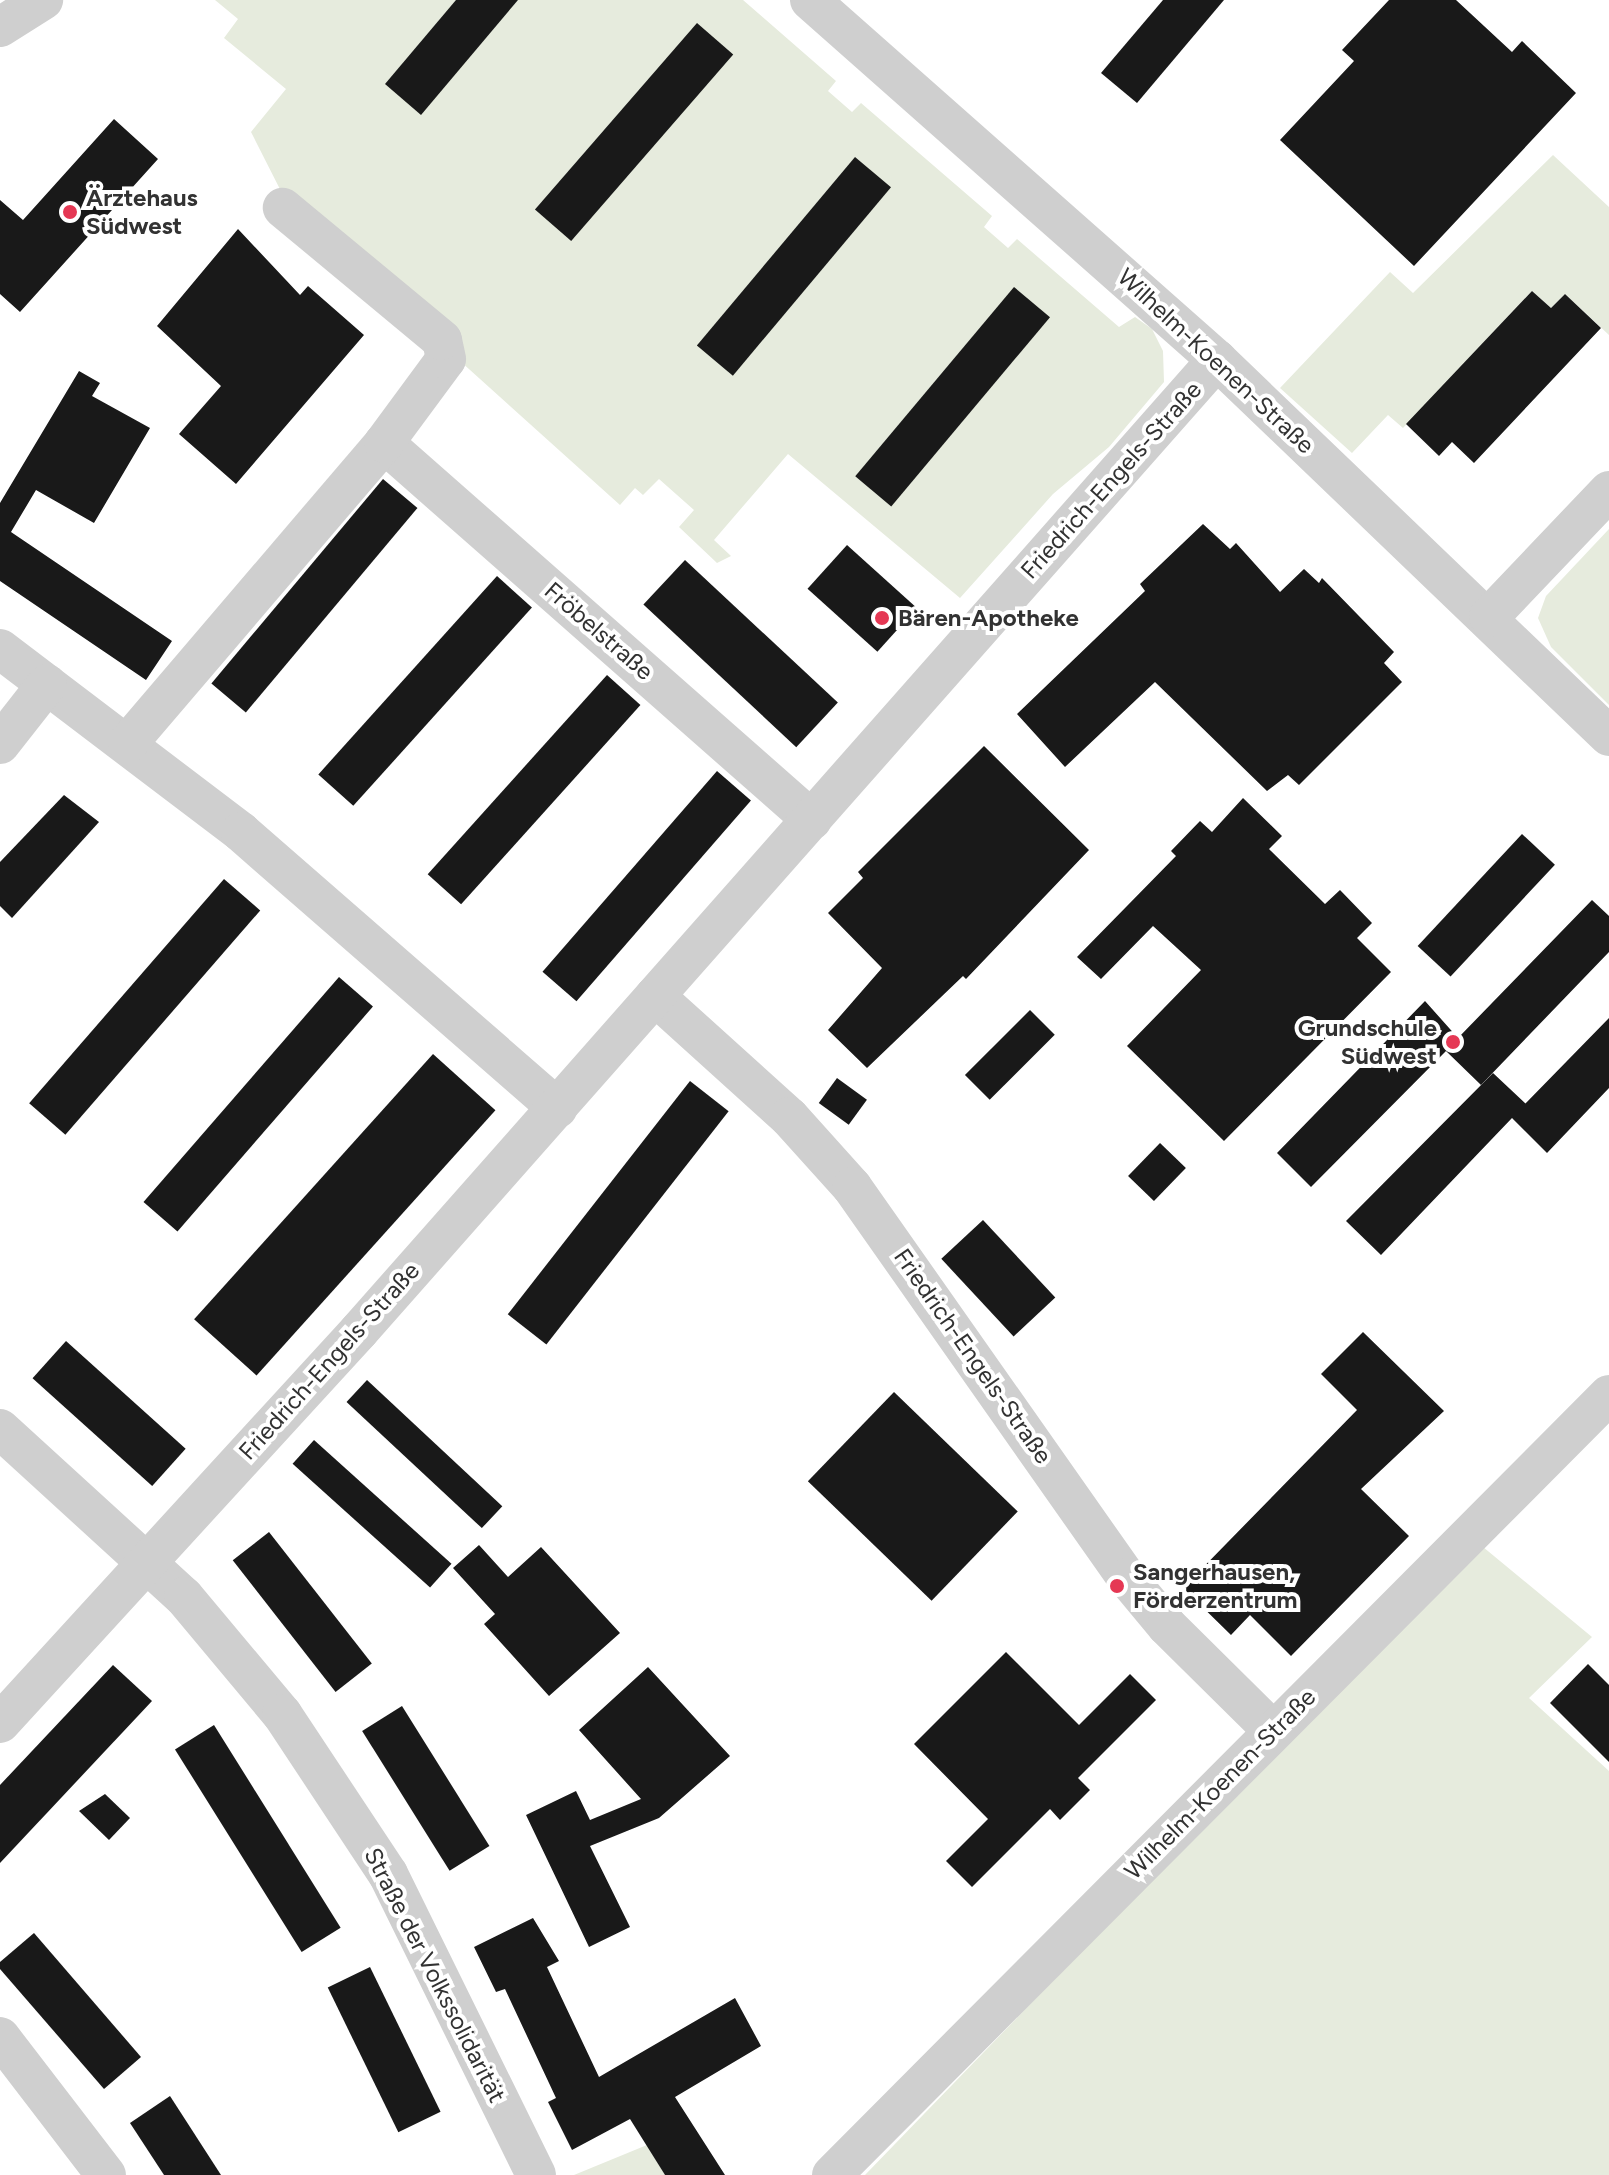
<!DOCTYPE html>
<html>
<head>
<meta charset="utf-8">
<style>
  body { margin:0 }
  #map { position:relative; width:1609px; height:2175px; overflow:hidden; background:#fff; font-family:Figtree,sans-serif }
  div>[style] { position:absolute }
  .green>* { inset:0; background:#e6ebdd }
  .building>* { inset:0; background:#191919; transform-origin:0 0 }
  .minor>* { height:40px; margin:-20px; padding:0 20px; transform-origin:20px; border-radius:20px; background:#cfcfcf }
  .dots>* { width:22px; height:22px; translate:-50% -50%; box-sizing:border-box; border:4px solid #fff; border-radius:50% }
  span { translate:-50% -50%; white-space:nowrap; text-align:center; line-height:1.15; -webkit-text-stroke:8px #fff; paint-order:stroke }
  .poi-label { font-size:24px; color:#323232; font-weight:700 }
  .left { translate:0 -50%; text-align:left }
  .right { translate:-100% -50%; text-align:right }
  .street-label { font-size:24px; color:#323232 }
</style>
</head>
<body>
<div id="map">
  <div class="green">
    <div style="clip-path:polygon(215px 0,743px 0,836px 81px,828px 91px,852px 112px,861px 103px,992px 216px,984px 227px,1008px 248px,1017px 239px,1119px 327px,1135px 317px,1152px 329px,1163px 351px,1164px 382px,1109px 447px,1053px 494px,960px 598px,788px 454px,714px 540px,731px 556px,717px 563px,679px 527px,694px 510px,659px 479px,643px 495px,635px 488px,620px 505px,289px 207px,251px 132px,286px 89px,224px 38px,238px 19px)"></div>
    <div style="clip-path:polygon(1553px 155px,1609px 207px,1609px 335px,1565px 294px,1551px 308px,1532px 291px,1403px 428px,1388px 415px,1352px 453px,1280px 388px,1390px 272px,1413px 293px)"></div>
    <div style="clip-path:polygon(1609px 529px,1609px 705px,1551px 647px,1538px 618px,1546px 596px)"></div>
    <div style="clip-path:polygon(1477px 1542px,1592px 1637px,1529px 1698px,1609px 1771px,1609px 2175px,865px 2175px)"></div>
    <div style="clip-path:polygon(647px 2145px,665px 2175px,574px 2175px)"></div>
  </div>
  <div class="building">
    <div style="clip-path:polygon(456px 0,518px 0,421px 115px,385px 84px)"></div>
    <div style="clip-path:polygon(1163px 0,1224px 0,1137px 103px,1101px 73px)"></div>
    <div style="clip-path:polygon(1389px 0,1456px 0,1512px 52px,1522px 41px,1576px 93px,1414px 266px,1280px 140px,1354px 61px,1342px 50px)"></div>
    <div style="left:697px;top:23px;width:48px;height:247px;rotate:41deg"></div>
    <div style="clip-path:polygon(114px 119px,158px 159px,20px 312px,0 294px,0 200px,23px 220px)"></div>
    <div style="left:855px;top:157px;width:47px;height:246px;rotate:40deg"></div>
    <div style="clip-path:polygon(238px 229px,300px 295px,308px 286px,364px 335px,236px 484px,179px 434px,221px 386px,157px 326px)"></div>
    <div style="left:1014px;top:287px;width:47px;height:247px;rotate:40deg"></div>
    <div style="clip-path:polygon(1532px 291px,1551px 308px,1565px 294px,1601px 328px,1474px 463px,1452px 442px,1439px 456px,1406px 424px)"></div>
    <div style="clip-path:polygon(79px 371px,100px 383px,92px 396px,150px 428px,94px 523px,36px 490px,11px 532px,172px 641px,146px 680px,0 581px,0 503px)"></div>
    <div style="left:383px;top:479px;width:45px;height:267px;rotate:40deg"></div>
    <div style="clip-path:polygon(1203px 524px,1230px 549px,1236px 543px,1280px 592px,1304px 569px,1319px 583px,1322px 578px,1394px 652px,1384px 663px,1402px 682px,1299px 785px,1288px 775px,1267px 791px,1155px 682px,1065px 767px,1017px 714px,1145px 591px,1140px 584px)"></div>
    <div style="left:847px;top:545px;width:94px;height:59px;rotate:42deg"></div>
    <div style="left:685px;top:560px;width:209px;height:61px;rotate:43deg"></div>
    <div style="left:497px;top:576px;width:47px;height:267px;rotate:42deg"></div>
    <div style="left:607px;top:675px;width:45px;height:268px;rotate:42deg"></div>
    <div style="clip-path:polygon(984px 746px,1089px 850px,966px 979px,963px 976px,867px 1068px,828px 1030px,882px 968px,828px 913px,863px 878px,858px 872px)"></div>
    <div style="left:717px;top:771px;width:45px;height:266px;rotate:41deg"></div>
    <div style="clip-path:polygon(64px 795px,99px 822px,12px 918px,0 906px,0 862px)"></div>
    <div style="clip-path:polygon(1243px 798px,1282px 836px,1269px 849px,1325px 904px,1340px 890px,1372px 923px,1357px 938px,1391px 972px,1224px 1141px,1127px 1046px,1201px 970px,1153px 926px,1101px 979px,1077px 957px,1176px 856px,1171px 851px,1200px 821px,1212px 832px)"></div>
    <div style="left:1522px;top:834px;width:45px;height:153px;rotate:43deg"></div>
    <div style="left:224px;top:879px;width:48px;height:297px;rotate:41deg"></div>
    <div style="clip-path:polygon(1592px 900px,1609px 916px,1609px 952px,1481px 1085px,1446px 1051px,1311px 1187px,1277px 1153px,1425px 1001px,1458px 1038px)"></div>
    <div style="left:339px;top:977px;width:45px;height:298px;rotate:41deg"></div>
    <div style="left:1030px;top:1010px;width:35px;height:92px;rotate:45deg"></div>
    <div style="clip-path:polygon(1609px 1018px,1609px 1088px,1547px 1153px,1512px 1118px,1381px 1255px,1346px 1221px,1493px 1073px,1526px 1104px,1521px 1108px)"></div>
    <div style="left:433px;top:1054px;width:84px;height:357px;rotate:42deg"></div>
    <div style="left:837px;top:1078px;width:37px;height:31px;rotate:36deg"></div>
    <div style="left:690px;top:1081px;width:49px;height:296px;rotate:38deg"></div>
    <div style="left:1160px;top:1143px;width:36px;height:46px;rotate:44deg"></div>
    <div style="left:983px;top:1220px;width:106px;height:57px;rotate:47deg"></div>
    <div style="clip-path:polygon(1363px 1332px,1444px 1411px,1361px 1489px,1409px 1536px,1291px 1656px,1250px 1615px,1231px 1635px,1183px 1588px,1357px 1410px,1321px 1374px)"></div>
    <div style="left:66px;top:1341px;width:161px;height:50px;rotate:42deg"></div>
    <div style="left:367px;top:1380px;width:185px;height:30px;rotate:43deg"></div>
    <div style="left:894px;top:1392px;width:172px;height:124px;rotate:44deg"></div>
    <div style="left:314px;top:1440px;width:185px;height:32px;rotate:42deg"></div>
    <div style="left:269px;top:1532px;width:167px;height:46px;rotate:52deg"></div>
    <div style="clip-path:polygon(479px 1545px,508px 1577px,541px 1547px,620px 1633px,549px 1696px,484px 1624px,495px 1614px,453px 1568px)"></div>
    <div style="clip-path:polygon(1006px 1652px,1079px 1725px,1130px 1674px,1156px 1700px,1078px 1778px,1090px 1790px,1060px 1820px,1050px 1809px,972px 1887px,946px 1861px,988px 1819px,914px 1744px)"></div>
    <div style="clip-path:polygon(1588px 1664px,1609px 1685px,1609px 1762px,1550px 1703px)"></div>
    <div style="clip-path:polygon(113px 1665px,152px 1701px,0 1863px,0 1785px)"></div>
    <div style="clip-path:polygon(648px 1667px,730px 1756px,659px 1818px,590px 1846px,630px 1927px,589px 1947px,526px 1815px,576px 1791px,590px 1820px,641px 1799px,579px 1730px)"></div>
    <div style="left:402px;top:1706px;width:165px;height:47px;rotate:58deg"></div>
    <div style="left:214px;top:1725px;width:239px;height:46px;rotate:58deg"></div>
    <div style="clip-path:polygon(105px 1794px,130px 1818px,109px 1840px,79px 1811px)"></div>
    <div style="clip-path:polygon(533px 1918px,559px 1961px,547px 1967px,599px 2077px,735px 1998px,761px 2046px,675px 2097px,725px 2175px,665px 2175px,630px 2119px,572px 2150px,548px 2102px,556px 2098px,505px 1989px,496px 1992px,474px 1947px)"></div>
    <div style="clip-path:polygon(34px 1933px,141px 2057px,104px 2089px,0 1969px,0 1962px)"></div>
    <div style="left:370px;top:1967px;width:161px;height:47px;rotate:64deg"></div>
    <div style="clip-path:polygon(170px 2096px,221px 2175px,164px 2175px,130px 2123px)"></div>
  </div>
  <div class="minor">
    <div style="left:810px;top:0;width:543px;rotate:41.49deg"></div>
    <div style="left:1217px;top:360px;width:543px;rotate:43.81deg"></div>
    <div style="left:0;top:27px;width:51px;rotate:-32.1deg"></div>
    <div style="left:384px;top:443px;width:570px;rotate:41.37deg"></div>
    <div style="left:1489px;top:617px;width:174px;rotate:-46.4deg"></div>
    <div style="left:0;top:649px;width:303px;rotate:37.2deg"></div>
    <div style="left:241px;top:832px;width:420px;rotate:41.1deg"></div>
    <div style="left:128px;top:743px;width:394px;rotate:-49.5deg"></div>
    <div style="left:384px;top:443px;width:104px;rotate:-53.6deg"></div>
    <div style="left:446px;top:359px;width:19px;rotate:-102deg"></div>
    <div style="left:442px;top:340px;width:207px;rotate:-140.3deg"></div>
    <div style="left:0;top:744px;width:76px;rotate:-51.9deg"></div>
    <div style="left:655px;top:996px;width:181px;rotate:42.1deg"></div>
    <div style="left:789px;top:1117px;width:94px;rotate:48deg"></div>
    <div style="left:852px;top:1187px;width:478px;rotate:54.9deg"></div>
    <div style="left:1127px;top:1578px;width:62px;rotate:50.2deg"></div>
    <div style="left:1167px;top:1626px;width:149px;rotate:44.7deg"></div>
    <div style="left:0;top:1429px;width:249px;rotate:42.4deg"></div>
    <div style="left:184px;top:1597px;width:153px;rotate:50.1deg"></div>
    <div style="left:282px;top:1714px;width:192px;rotate:56.5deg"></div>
    <div style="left:388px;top:1874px;width:335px;rotate:63.8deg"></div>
    <div style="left:0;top:1723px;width:532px;rotate:-47.52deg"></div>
    <div style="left:359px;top:1331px;width:1296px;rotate:-48.54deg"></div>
    <div style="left:0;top:2037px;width:174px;rotate:52.5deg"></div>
    <div style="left:832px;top:2175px;width:1101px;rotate:-45.11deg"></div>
  </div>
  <div class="dots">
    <div style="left:70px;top:212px;background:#e53854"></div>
    <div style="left:882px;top:618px;background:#e53854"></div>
    <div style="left:1453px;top:1042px;background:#e53854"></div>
    <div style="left:1117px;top:1586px;background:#e53854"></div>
  </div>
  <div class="poi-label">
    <span class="left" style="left:86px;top:212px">Ärztehaus<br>Südwest</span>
    <span class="left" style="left:898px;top:618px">Bären-Apotheke</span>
    <span class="right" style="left:1437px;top:1042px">Grundschule<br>Südwest</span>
    <span class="left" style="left:1133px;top:1586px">Sangerhausen,<br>Förderzentrum</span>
  </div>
  <div class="street-label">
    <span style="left:1216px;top:361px;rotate:43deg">Wilhelm-Koenen-Straße</span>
    <span style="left:1111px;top:480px;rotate:-48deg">Friedrich-Engels-Straße</span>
    <span style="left:599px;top:631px;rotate:41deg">Fröbelstraße</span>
    <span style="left:973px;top:1356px;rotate:55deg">Friedrich-Engels-Straße</span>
    <span style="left:329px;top:1361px;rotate:-48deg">Friedrich-Engels-Straße</span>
    <span style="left:1220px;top:1784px;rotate:-45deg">Wilhelm-Koenen-Straße</span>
    <span style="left:435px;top:1975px;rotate:63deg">Straße der Volkssolidarität</span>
  </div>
</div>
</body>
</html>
